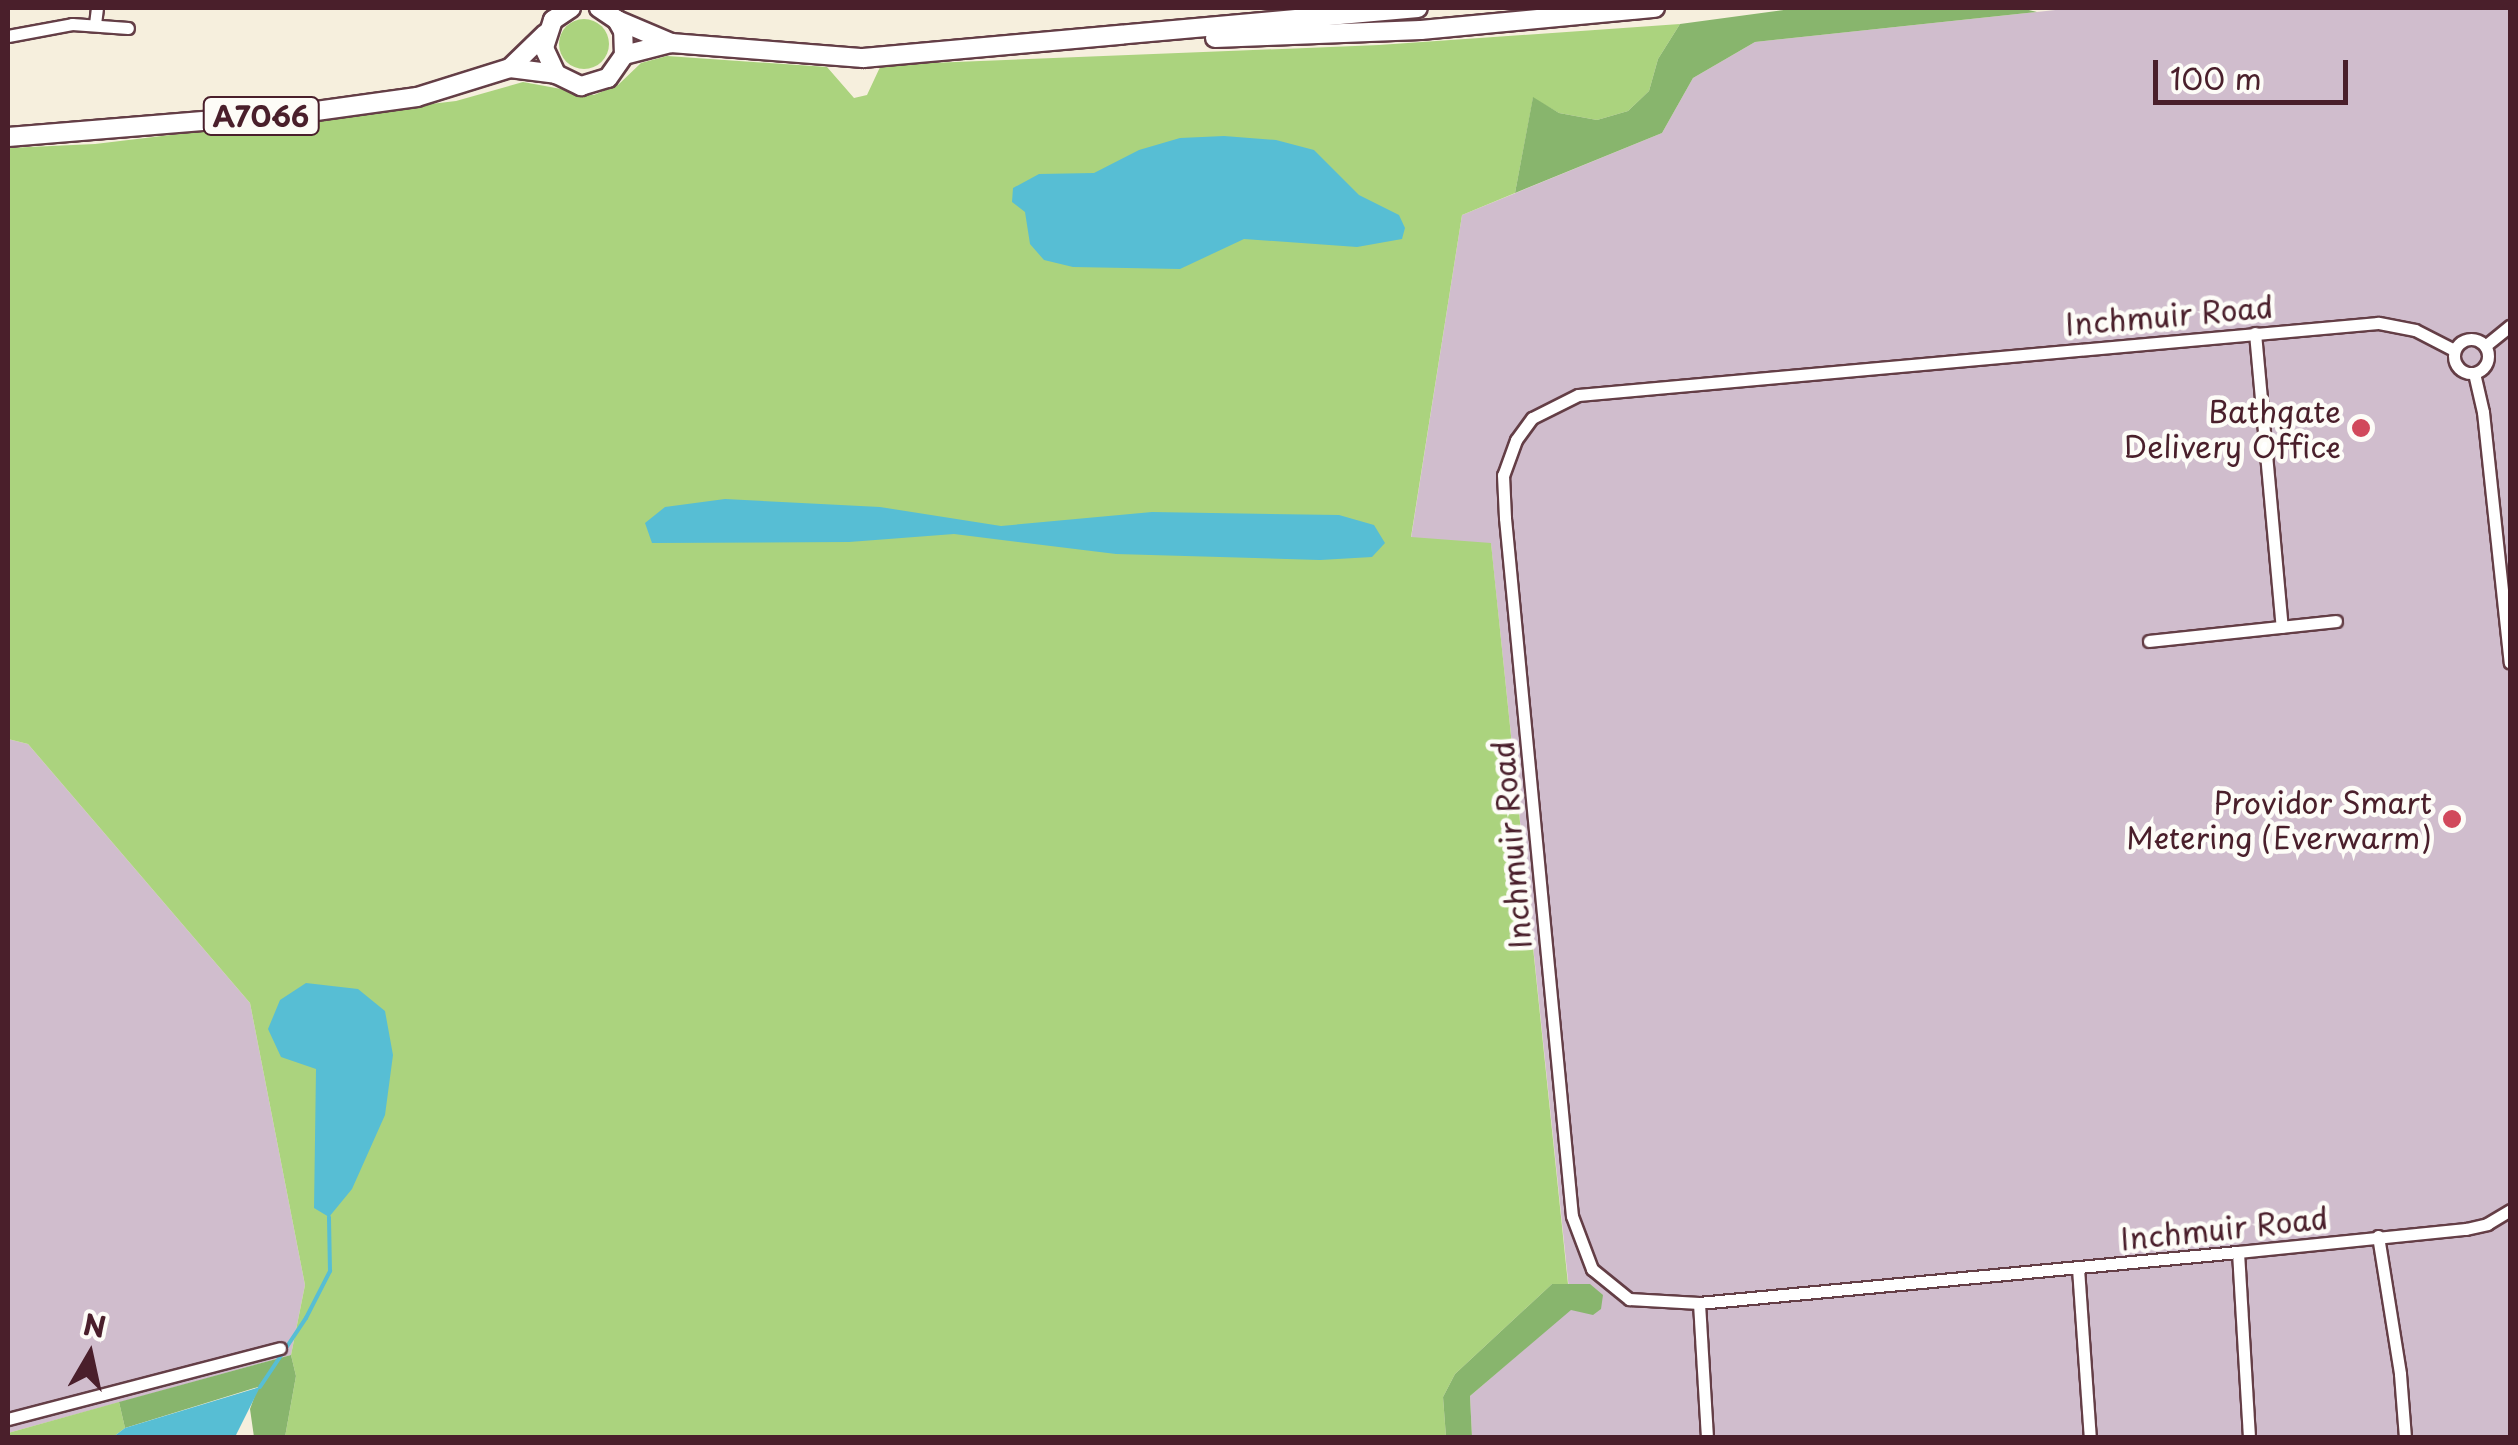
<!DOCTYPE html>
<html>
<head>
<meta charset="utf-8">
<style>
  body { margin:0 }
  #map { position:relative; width:2518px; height:1445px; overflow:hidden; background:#f6efdd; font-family:"Playpen Sans",sans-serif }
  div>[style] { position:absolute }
  .industrial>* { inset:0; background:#d0bdcd }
  .green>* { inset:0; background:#abd37e }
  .round { border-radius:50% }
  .forest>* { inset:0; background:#88b56d }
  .water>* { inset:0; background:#57bed4 }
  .stream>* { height:4px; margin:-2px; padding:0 2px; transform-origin:2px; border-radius:2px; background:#57bed4 }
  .roads { filter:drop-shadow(2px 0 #643e46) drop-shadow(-2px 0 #643e46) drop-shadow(0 2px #643e46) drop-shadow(0 -2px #643e46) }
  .street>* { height:11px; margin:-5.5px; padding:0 5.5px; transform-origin:5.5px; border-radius:5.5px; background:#fff }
  .street>.ring { margin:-5.5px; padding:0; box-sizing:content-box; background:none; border:11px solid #fff; border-radius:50% }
  .primary>* { height:18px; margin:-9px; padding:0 9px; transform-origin:9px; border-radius:9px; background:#fff }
  .dots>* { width:28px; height:28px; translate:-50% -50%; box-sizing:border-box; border:5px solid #fdfcf7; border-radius:50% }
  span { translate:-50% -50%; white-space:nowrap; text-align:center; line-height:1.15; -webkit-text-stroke:9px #fdfcf7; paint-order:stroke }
  .shield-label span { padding:2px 8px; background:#fdfcf7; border:2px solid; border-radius:8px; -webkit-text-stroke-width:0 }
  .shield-label { font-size:28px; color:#4a1f2b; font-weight:700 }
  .street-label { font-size:30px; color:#4a1f2b }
  .poi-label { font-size:30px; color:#4a1f2b }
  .right { translate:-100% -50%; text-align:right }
  .frame { position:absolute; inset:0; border:10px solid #4a1f2b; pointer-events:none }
  .north { position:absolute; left:40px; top:1305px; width:100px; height:100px; -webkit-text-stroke:8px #fdfcf7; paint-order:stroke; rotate:9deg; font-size:28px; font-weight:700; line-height:40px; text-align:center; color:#4a1f2b }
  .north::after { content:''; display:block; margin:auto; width:35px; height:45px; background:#4a1f2b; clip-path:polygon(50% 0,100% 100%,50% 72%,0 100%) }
  .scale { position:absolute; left:2153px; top:60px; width:195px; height:45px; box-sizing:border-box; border:5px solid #4a1f2b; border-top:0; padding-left:12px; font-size:30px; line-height:35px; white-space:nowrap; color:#4a1f2b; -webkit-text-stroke:8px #fdfcf7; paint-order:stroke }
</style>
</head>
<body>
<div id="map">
  <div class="industrial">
    <div style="clip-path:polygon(2074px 8px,2510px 8px,2510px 1437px,1472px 1437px,1470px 1396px,1571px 1309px,1491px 544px,1411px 538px,1462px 215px,1662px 133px,1693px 78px,1755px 42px)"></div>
    <div style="clip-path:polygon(8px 739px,28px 744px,250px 1003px,305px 1285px,291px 1355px,8px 1433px)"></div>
  </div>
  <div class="green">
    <div class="round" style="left:559px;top:19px;width:50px;height:50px"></div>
    <div style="clip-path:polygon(1680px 24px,1658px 59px,1649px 91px,1628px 111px,1597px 120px,1559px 113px,1533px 98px,1515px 193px,1462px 215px,1411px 537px,1491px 543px,1568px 1284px,1552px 1284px,1455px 1374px,1443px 1397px,1446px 1437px,285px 1437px,296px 1376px,291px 1355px,305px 1285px,250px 1003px,28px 744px,8px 739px,8px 148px,95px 144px,456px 101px,523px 82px,594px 95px,618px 85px,641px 63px,667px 56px,827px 67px,854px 98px,867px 95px,881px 65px,1379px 45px)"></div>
    <div style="clip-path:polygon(119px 1402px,125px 1428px,113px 1437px,8px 1438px,8px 1433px)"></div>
  </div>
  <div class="forest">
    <div style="clip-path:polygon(1799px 8px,2020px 8px,2037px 12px,1755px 42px,1693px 78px,1662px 133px,1515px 193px,1533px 97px,1559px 113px,1597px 120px,1628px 111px,1649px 91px,1658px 59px,1680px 24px)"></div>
    <div style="clip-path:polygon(1552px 1284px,1590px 1284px,1603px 1295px,1601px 1309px,1593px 1315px,1571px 1310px,1470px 1396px,1472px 1437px,1446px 1437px,1443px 1397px,1455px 1374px)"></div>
    <div style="clip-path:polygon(291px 1355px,296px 1376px,285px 1437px,254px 1437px,250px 1409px,258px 1387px,125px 1428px,119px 1402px)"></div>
  </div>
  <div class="water">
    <div style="clip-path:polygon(1224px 136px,1276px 140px,1314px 150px,1359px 195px,1399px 215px,1405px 228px,1402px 239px,1357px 247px,1244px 239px,1180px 269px,1073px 267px,1044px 260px,1030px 244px,1025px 212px,1012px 202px,1013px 188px,1039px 174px,1094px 173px,1139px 150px,1180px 138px)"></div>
    <div style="clip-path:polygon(725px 499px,880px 507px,1001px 526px,1152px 512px,1339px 515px,1374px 525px,1385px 543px,1372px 557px,1320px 560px,1116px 554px,954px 534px,849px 542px,652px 543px,645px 523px,665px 507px)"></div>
    <div style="clip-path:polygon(306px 983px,358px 989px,385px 1011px,393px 1055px,385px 1115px,352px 1189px,329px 1217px,314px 1208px,316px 1069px,281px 1057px,268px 1029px,280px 1000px)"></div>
    <div style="clip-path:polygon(260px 1387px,235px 1437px,113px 1437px,125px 1428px)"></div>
  </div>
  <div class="stream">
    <div style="left:260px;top:1387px;width:83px;rotate:-56.3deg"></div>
    <div style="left:306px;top:1318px;width:53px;rotate:-62.9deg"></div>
    <div style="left:330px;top:1271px;width:54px;rotate:-91.1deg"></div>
  </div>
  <div class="roads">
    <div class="street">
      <div style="left:95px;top:24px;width:16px;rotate:-83deg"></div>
      <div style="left:8px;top:36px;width:65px;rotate:-10.6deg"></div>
      <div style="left:72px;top:24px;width:56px;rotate:4.1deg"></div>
      <div style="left:2255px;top:333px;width:295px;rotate:84.8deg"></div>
      <div class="ring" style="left:2454px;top:339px;width:23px;height:23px"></div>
      <div style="left:2485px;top:346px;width:32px;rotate:-39deg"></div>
      <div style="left:2454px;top:350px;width:44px;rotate:-152.9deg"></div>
      <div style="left:2415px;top:330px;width:38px;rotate:-169deg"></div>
      <div style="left:2378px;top:323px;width:803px;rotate:174.86deg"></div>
      <div style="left:1578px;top:395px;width:51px;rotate:153.4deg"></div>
      <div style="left:1532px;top:418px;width:27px;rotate:126deg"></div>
      <div style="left:1516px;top:440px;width:37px;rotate:110deg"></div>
      <div style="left:1503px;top:475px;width:43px;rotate:87.3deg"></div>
      <div style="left:1505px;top:518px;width:701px;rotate:84.52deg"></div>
      <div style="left:1572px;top:1216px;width:57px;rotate:69.3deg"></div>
      <div style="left:1592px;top:1269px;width:48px;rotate:39deg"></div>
      <div style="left:1629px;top:1299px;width:70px;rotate:3.3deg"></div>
      <div style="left:1699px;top:1303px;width:541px;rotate:-5.41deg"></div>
      <div style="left:2238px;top:1252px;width:229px;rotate:-5.8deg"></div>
      <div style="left:2466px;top:1229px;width:22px;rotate:-13deg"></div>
      <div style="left:2487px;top:1224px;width:27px;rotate:-31deg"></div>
      <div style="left:2474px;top:373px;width:40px;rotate:77deg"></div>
      <div style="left:2483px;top:412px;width:252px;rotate:83.9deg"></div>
      <div style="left:2149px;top:641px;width:188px;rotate:-6.1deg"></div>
      <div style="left:2378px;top:1236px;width:140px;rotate:80.9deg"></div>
      <div style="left:2400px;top:1374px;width:64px;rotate:85.5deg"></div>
      <div style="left:2238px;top:1252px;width:186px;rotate:86.6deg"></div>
      <div style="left:2078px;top:1268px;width:170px;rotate:86deg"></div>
      <div style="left:1699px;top:1303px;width:135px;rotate:86.6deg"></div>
      <div style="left:8px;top:1419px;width:281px;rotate:-14.6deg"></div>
    </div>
    <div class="primary">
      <div style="left:571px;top:8px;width:22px;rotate:146deg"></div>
      <div style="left:553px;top:20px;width:29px;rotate:108deg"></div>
      <div style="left:544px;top:48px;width:29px;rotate:65deg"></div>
      <div style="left:556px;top:74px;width:28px;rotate:26deg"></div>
      <div style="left:581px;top:86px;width:28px;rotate:-17deg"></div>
      <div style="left:608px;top:78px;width:28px;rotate:-55deg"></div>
      <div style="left:624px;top:55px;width:24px;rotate:-92deg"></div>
      <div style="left:623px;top:31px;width:13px;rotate:-119deg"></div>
      <div style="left:617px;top:20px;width:22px;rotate:-146deg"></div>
      <div style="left:617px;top:20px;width:59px;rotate:23.1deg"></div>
      <div style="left:671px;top:43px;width:193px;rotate:4.5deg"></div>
      <div style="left:863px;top:58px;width:557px;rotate:-5.15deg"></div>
      <div style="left:1215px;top:38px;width:206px;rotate:-2.2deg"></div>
      <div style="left:1421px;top:30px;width:235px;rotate:-5.4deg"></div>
      <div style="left:624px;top:55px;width:49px;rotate:-14.3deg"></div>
      <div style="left:510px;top:68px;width:49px;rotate:-44.2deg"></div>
      <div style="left:8px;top:137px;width:302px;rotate:-4.7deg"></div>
      <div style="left:309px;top:112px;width:109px;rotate:-7.9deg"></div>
      <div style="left:417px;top:97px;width:97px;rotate:-17.3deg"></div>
      <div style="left:510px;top:68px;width:46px;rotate:7.4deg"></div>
    </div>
  </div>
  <div class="dots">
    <div style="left:2361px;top:428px;background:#d1495b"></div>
    <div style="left:2452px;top:819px;background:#d1495b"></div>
  </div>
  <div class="shield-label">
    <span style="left:261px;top:116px">A7066</span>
  </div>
  <div class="street-label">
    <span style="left:2169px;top:315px;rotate:-5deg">Inchmuir Road</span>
    <span style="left:1511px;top:845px;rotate:-95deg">Inchmuir Road</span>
    <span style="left:2224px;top:1228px;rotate:-6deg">Inchmuir Road</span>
  </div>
  <div class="poi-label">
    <span class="right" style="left:2341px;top:428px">Bathgate<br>Delivery Office</span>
    <span class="right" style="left:2432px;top:819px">Providor Smart<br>Metering (Everwarm)</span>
  </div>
  <div class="frame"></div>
  <div class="north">N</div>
  <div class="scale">100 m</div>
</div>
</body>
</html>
